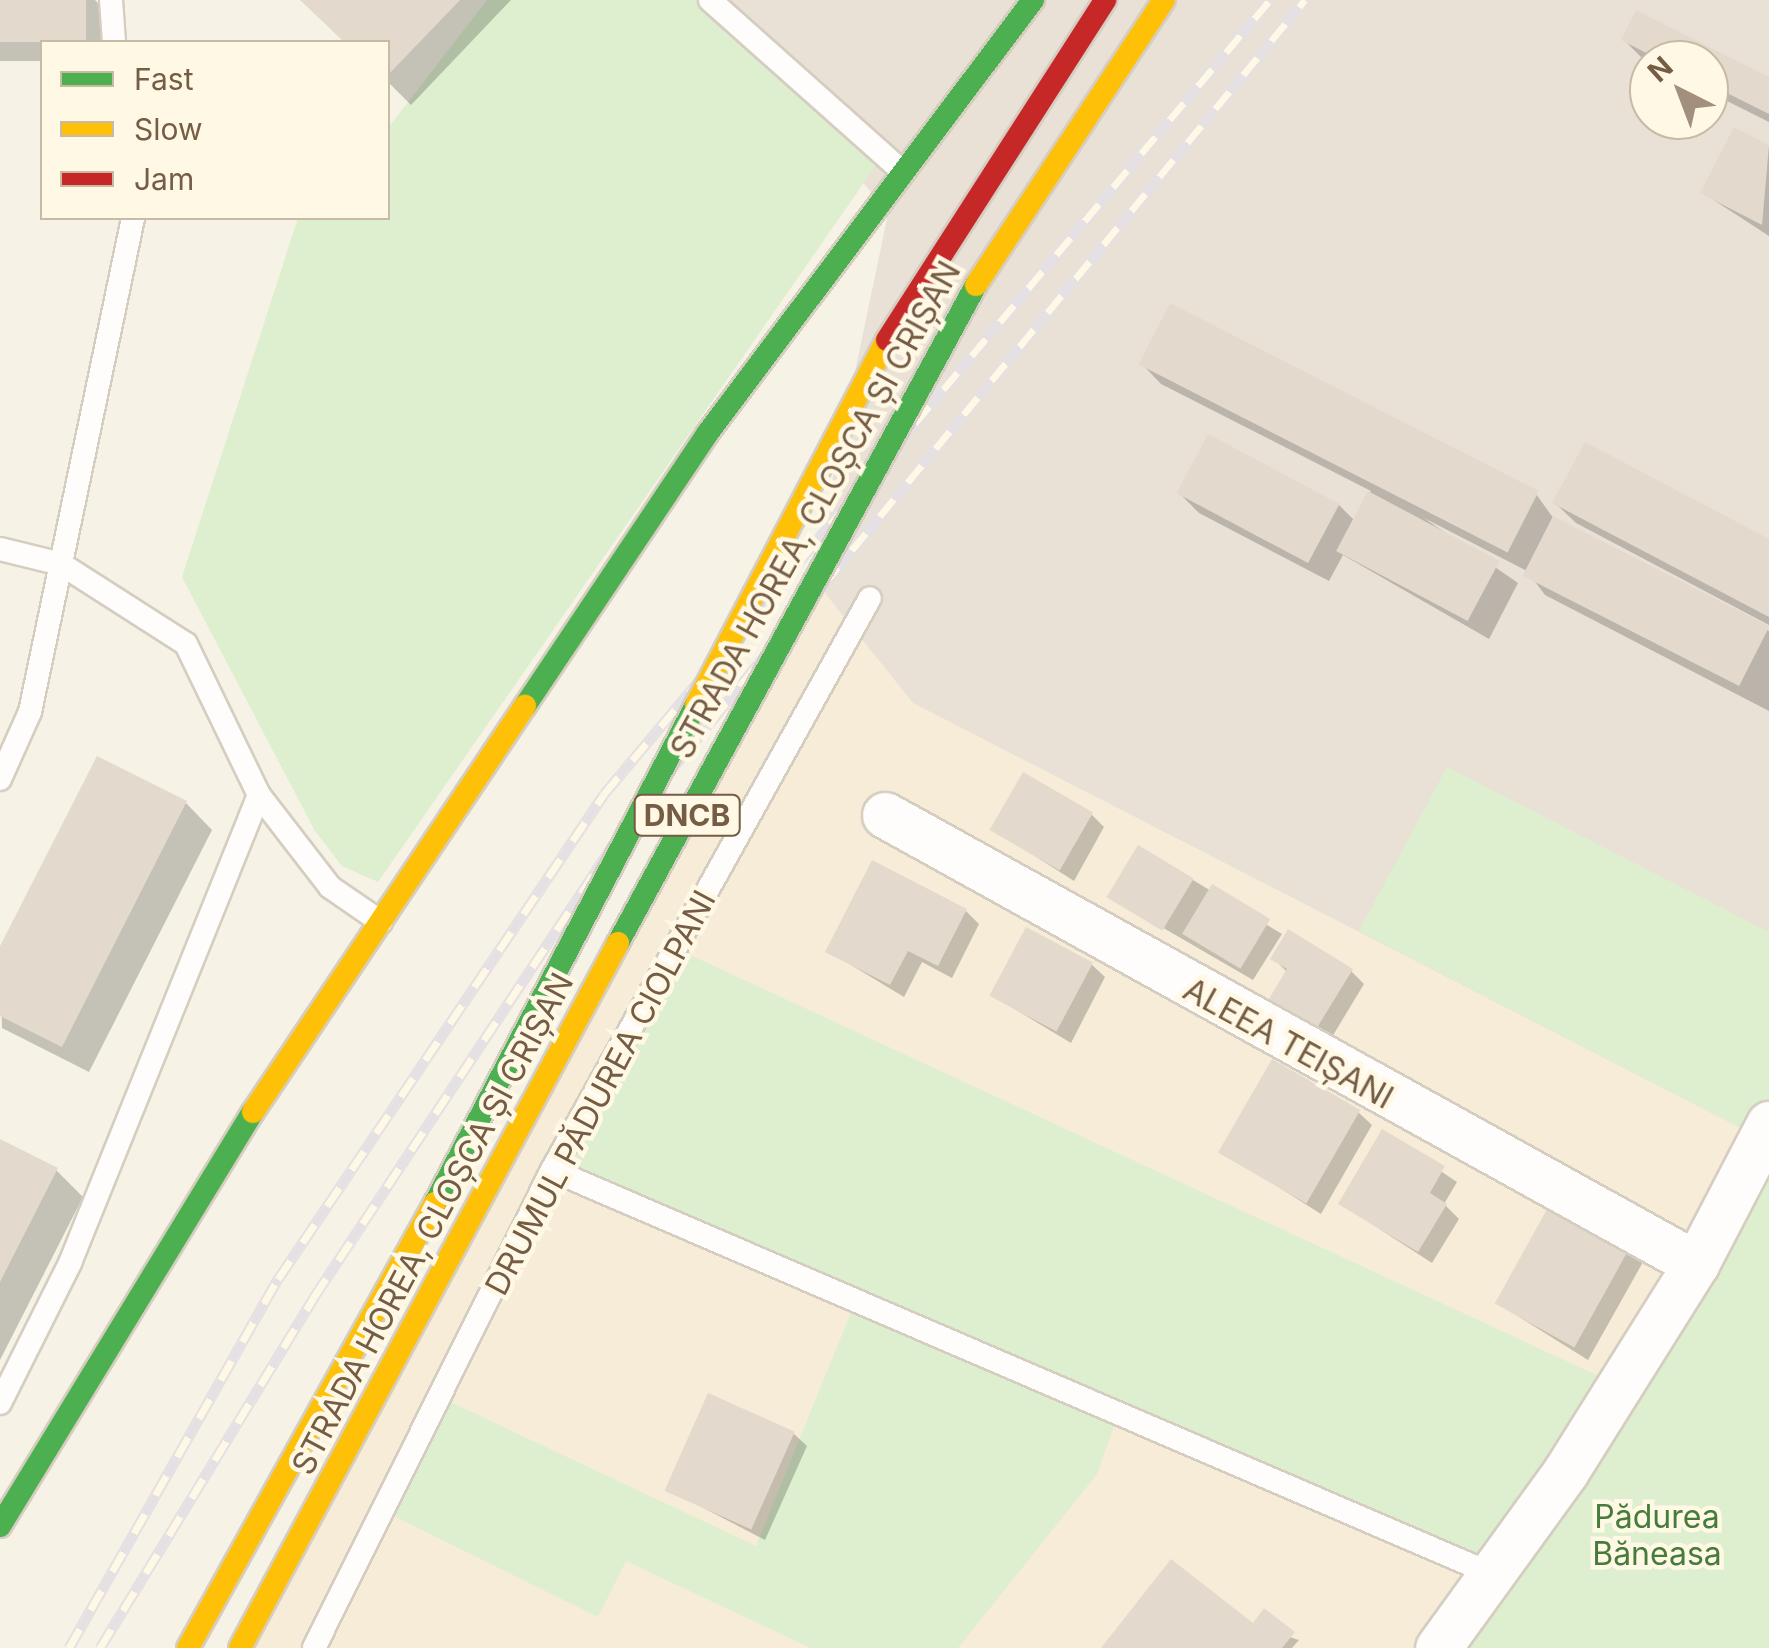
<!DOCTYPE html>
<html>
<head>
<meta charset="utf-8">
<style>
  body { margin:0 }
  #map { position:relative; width:1769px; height:1648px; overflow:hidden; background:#f6f2e5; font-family:Inter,sans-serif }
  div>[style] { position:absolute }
  .residential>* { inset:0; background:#f6ecd7 }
  .industrial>* { inset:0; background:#e9e1d6 }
  .green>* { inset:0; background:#ddefce }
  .shadow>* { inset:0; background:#0003 }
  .building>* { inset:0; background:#e3dacd; transform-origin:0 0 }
  .roads { filter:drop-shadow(2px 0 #d5cdc0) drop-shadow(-2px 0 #d5cdc0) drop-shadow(0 2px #d5cdc0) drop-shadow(0 -2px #d5cdc0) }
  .lane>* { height:22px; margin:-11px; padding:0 11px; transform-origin:11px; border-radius:11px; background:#fefdfb }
  .street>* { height:45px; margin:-22.5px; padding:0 22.5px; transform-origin:22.5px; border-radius:22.5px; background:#fefdfb }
  .fast>* { height:22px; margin:-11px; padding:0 11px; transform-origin:11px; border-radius:11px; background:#4caf50 }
  .slow>* { height:22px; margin:-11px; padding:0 11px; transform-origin:11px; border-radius:11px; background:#ffc107 }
  .rail>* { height:11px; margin-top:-5.5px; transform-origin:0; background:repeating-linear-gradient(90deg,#fff8e5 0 22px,#e4e0e3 0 44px); box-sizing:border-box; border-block:2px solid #e4e0e3 }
  .bridges { filter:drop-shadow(2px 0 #d5cdc2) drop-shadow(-2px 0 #d5cdc2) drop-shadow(0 2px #d5cdc2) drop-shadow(0 -2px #d5cdc2) }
  .fast-bridge>* { height:22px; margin:-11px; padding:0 11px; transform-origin:11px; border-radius:11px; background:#4caf50 }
  .slow-bridge>* { height:22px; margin:-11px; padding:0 11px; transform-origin:11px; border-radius:11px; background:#ffc107 }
  .jam-bridge>* { height:22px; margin:-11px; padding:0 11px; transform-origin:11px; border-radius:11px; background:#c62828 }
  span { translate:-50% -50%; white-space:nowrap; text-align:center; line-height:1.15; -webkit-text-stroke:9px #fff8e5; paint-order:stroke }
  .shield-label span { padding:2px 8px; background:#fff8e5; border:2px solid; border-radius:8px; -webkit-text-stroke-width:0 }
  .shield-label { font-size:30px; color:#755c44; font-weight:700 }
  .street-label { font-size:32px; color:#755c44 }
  .park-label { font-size:32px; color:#467c3b }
  .legend { position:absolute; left:40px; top:40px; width:350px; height:180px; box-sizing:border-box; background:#fff8e5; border:2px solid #c8baa5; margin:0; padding:12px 18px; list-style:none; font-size:30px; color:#755c44 }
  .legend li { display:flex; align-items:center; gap:20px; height:50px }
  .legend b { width:50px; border:2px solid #c8baa5 }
  .north { position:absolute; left:1629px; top:40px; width:100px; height:100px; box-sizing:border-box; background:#fff8e5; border:2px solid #c8baa5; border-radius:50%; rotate:318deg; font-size:28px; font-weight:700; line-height:40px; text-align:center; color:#755c44 }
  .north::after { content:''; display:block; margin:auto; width:35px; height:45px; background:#a2907c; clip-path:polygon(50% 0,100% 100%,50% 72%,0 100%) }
</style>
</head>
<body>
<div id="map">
  <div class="residential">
    <div style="clip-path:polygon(812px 577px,913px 703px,1762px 1139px,1438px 1648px,240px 1648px)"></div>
  </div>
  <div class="industrial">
    <div style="clip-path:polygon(evenodd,721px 0,1769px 0,1769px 1124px,1762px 1139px,913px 703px,812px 577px,888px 214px,721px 0,1649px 60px,1709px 60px,1709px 120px,1649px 120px,1649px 60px)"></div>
  </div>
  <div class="green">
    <div style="clip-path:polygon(487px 0,721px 0,888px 148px,378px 882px,342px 866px,315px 831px,182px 577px,298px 218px,388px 218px,388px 128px)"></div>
    <div style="clip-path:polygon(1447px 767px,1769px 932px,1769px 1098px,1751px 1133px,1359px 931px)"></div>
    <div style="clip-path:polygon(675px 948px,1603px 1378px,1476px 1568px,1118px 1415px,1097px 1474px,958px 1648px,811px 1648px,626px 1561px,598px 1617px,386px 1512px,444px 1399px,756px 1546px,855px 1303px,552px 1170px)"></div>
    <div style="clip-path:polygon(1769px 1118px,1769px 1648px,1438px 1648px)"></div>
  </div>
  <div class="shadow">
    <div style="clip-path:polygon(0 0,95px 0,106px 11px,106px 42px,42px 42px,42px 61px,0 61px)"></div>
    <div style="clip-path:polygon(302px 0,511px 0,411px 105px,388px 82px,388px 42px,346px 42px)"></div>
    <div style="clip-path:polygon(1637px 14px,1769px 79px,1769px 122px,1709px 92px,1709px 60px,1644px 60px,1624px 40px)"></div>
    <div style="clip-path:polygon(1735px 131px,1769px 148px,1769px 236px,1703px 193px)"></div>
    <div style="clip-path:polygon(1141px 363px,1536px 494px,1554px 519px,1769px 631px,1769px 711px,1545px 595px,1527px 571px,1424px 518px,1518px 583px,1489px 639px,1343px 555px,1329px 581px,1199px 513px,1179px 493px,1339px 505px,1355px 521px,1371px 491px,1161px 384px)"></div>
    <div style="clip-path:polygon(1555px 503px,1769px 542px,1769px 625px,1576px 523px)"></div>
    <div style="clip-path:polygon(186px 803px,212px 830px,89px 1072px,2px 1028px,0 952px)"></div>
    <div style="clip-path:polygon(1091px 814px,1104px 827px,1074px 881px,994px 830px)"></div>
    <div style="clip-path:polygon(1193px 880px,1282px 934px,1253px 980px,1110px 897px)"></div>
    <div style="clip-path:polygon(966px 911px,979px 924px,952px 978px,922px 962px,904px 997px,828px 951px)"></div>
    <div style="clip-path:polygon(1273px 958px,1351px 971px,1364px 984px,1329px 1042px,1283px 1014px,1288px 973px)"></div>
    <div style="clip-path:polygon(1091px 964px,1105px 977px,1071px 1043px,993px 996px)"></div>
    <div style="clip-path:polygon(1358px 1112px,1372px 1125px,1321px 1214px,1221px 1151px)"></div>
    <div style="clip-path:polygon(1382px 1132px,1457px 1182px,1444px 1204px,1459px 1219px,1432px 1263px,1341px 1204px)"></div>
    <div style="clip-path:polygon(0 1141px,56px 1170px,83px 1197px,0 1360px)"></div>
    <div style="clip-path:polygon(1630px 1249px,1643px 1262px,1588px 1360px,1497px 1303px)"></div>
    <div style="clip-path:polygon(793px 1433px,807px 1446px,765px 1540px,667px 1489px)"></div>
    <div style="clip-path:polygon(1254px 1626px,1299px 1640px,1292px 1648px,1104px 1648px)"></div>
  </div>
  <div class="building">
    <div style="left:0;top:0;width:86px;height:42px"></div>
    <div style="clip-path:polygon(300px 0,460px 0,388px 75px,388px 42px,344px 42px)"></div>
    <div style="clip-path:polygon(1636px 10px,1769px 77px,1769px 114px,1709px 84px,1709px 60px,1660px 60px,1621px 40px)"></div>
    <div style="clip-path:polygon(1734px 127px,1769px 145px,1762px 225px,1700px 193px)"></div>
    <div style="left:1170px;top:303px;width:414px;height:69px;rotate:27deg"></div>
    <div style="left:1208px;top:434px;width:149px;height:67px;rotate:28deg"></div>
    <div style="clip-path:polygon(1585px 442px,1769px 539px,1769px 617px,1552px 503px)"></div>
    <div style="left:1368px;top:491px;width:149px;height:68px;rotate:28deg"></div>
    <div style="left:1553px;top:516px;width:243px;height:67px;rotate:27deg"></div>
    <div style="clip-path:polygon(97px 756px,187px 801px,62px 1047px,0 1016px,0 946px)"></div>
    <div style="left:1023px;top:772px;width:81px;height:67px;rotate:30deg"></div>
    <div style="left:1138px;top:845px;width:65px;height:61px;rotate:31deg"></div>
    <div style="clip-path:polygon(872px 860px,967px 909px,938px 966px,908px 951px,890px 985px,825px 952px)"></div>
    <div style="left:1212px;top:884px;width:68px;height:58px;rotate:31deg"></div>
    <div style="left:1026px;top:927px;width:76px;height:78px;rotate:28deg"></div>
    <div style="clip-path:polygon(1288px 929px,1353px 969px,1315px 1031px,1267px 1002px,1287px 969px,1270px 959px)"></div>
    <div style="left:1272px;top:1059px;width:102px;height:108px;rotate:30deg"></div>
    <div style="clip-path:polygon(1382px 1129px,1445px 1166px,1430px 1193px,1447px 1204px,1418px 1252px,1338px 1204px)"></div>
    <div style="clip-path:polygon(0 1139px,58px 1168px,0 1282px)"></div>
    <div style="left:1551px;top:1202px;width:91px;height:116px;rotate:29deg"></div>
    <div style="left:708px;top:1393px;width:95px;height:107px;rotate:24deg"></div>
    <div style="clip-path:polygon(1171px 1559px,1253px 1623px,1264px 1608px,1295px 1632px,1282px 1648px,1101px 1648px)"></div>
  </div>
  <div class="roads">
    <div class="lane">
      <div style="left:111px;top:0;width:42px;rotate:85.9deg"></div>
      <div style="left:710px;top:0;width:259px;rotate:41.7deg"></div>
      <div style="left:0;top:549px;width:63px;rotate:13.8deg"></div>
      <div style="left:61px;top:564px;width:148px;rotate:32.6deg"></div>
      <div style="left:186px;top:644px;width:168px;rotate:64.2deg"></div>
      <div style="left:259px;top:795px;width:116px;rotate:52.3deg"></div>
      <div style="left:330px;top:887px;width:62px;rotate:34.5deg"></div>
      <div style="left:0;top:779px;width:73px;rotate:-65.9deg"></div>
      <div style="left:30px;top:712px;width:505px;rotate:-78.22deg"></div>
      <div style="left:552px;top:1170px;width:1023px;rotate:23.26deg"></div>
      <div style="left:0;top:1403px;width:157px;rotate:-63.4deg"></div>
      <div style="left:70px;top:1263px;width:505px;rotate:-68.01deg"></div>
      <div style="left:314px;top:1648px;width:534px;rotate:-63.53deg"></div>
      <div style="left:552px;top:1170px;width:654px;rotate:-60.93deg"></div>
    </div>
    <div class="street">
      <div style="left:885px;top:815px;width:927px;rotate:28.97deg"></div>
      <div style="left:1438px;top:1648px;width:218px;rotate:-54.1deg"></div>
      <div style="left:1566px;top:1471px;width:244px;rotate:-57.9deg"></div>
      <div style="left:1696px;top:1264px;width:158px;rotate:-62.5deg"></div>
    </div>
    <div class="fast">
      <div style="left:525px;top:706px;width:327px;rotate:-56.2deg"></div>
      <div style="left:707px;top:434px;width:543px;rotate:-53.09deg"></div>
      <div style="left:0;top:1526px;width:485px;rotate:-58.6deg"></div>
    </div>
    <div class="slow">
      <div style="left:253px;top:1112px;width:489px;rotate:-56.2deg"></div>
    </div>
  </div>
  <div class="rail">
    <div style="left:69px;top:1648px;width:424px;rotate:-60.5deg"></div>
    <div style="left:278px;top:1279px;width:584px;rotate:-56.09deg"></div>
    <div style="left:604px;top:794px;width:1036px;rotate:-50.01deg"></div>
    <div style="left:100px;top:1648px;width:411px;rotate:-58.6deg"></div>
    <div style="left:314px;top:1297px;width:569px;rotate:-56.53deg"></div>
    <div style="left:628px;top:822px;width:1065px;rotate:-50.53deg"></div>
  </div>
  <div class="bridges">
    <div class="fast-bridge">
      <div style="left:618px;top:943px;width:749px;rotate:-61.45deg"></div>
      <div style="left:435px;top:1203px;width:562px;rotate:-62.34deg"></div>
    </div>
    <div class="slow-bridge">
      <div style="left:976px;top:285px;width:341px;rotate:-56.6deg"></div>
      <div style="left:696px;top:705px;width:412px;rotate:-62.4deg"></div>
      <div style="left:188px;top:1648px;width:509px;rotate:-60.97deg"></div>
      <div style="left:240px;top:1648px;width:800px;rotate:-61.8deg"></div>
    </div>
    <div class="jam-bridge">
      <div style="left:887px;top:340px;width:404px;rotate:-57.3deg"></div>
    </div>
  </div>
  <div class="shield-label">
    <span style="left:687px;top:815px">DNCB</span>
  </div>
  <div class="street-label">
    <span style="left:816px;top:510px;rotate:-61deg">STRADA HOREA, CLOȘCA ȘI CRIȘAN</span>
    <span style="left:1288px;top:1044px;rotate:29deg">ALEEA TEIȘANI</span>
    <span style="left:601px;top:1093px;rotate:-62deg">DRUMUL PĂDUREA CIOLPANI</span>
    <span style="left:433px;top:1224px;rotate:-62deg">STRADA HOREA, CLOȘCA ȘI CRIȘAN</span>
  </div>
  <div class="park-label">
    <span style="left:1657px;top:1536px">Pădurea<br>Băneasa</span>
  </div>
  <ul class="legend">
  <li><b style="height:12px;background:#4caf50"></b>Fast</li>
  <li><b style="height:12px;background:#ffc107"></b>Slow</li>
  <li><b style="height:12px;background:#c62828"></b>Jam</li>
  </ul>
  <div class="north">N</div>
</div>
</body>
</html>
